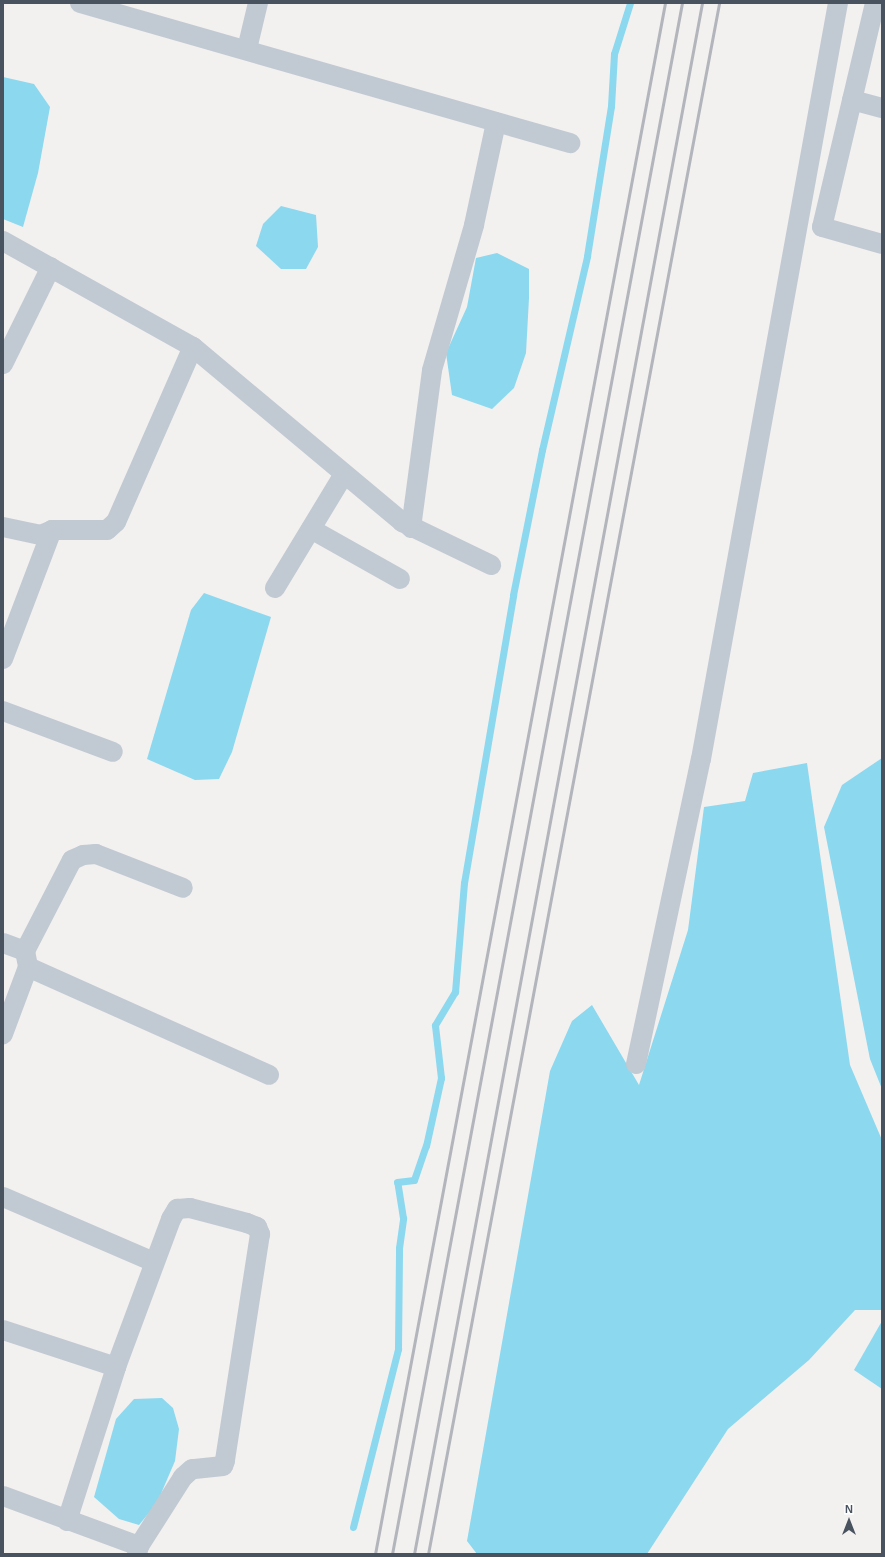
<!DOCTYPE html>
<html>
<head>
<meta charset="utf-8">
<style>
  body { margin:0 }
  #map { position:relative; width:885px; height:1557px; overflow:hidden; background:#f3f0f0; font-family:Arial,sans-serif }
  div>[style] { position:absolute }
  .water>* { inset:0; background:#8bd8ef }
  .stream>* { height:7px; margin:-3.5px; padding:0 3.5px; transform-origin:3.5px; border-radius:3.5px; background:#8bd8ef }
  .minor>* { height:20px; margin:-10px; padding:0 10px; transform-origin:10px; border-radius:10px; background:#c1cad2 }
  .rail>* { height:3px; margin:-1.5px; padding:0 1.5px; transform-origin:1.5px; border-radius:1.5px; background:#b2b5bb }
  span { translate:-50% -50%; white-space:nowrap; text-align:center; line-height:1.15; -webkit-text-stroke:4px #fff; paint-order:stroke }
  .frame { position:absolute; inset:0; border:4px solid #48535f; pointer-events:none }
  .north { position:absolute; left:829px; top:1501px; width:40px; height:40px; -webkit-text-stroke:3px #fff; paint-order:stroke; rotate:0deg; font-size:11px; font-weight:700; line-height:16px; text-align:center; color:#48535f }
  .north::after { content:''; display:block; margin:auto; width:14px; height:18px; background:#48535f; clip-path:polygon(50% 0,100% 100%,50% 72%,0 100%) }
</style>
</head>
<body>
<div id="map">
  <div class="water">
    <div style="clip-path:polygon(3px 77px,34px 84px,50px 107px,38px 173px,23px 227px,3px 219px)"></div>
    <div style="clip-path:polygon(281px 206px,316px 215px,318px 247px,306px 269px,281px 269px,256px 246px,263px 224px)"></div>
    <div style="clip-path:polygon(497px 253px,529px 269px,529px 298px,526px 353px,514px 388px,492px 409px,452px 395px,446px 353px,467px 307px,476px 258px)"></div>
    <div style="clip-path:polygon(204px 593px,271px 617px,232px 752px,219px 779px,195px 780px,147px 759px,191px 610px)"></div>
    <div style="clip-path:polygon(882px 758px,882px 1089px,870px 1059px,824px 827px,842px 785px)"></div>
    <div style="clip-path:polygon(807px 763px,850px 1065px,882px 1140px,882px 1310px,855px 1310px,809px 1360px,728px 1429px,647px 1554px,477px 1554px,467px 1541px,550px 1071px,572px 1021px,592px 1005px,639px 1085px,688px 930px,704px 807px,745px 801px,753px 773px)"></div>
    <div style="clip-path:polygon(882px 1321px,882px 1389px,854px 1370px)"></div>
    <div style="clip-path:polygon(162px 1398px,173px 1408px,179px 1429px,175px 1461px,157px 1503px,139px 1525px,119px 1519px,94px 1497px,116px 1419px,134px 1399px)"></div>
  </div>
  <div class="stream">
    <div style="left:353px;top:1527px;width:184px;rotate:-75.8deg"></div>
    <div style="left:398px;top:1349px;width:101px;rotate:-89.4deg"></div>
    <div style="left:399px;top:1248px;width:30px;rotate:-82deg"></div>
    <div style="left:403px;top:1218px;width:36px;rotate:-99deg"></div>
    <div style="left:397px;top:1182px;width:17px;rotate:-7deg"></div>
    <div style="left:414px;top:1180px;width:36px;rotate:-71deg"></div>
    <div style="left:426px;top:1146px;width:70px;rotate:-77.6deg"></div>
    <div style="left:441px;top:1078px;width:53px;rotate:-96.5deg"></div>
    <div style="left:435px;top:1025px;width:39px;rotate:-59deg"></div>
    <div style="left:455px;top:992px;width:109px;rotate:-85.3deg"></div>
    <div style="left:464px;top:883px;width:292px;rotate:-80.3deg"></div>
    <div style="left:513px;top:595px;width:148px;rotate:-78.7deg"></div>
    <div style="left:542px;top:450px;width:199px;rotate:-76.9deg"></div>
    <div style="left:587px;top:256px;width:152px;rotate:-80.9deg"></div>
    <div style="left:611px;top:106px;width:52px;rotate:-86.7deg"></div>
    <div style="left:614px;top:54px;width:53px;rotate:-72.6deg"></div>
  </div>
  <div class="minor">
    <div style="left:80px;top:3px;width:510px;rotate:15.95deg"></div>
    <div style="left:875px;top:3px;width:230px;rotate:103.3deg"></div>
    <div style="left:822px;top:227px;width:62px;rotate:15.8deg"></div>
    <div style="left:247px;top:49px;width:47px;rotate:-76.6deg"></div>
    <div style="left:852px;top:100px;width:31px;rotate:15deg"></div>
    <div style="left:3px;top:241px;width:218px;rotate:29.2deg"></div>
    <div style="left:193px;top:347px;width:273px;rotate:39.9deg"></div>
    <div style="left:402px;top:522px;width:99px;rotate:25.8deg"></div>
    <div style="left:3px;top:364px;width:108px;rotate:-63.7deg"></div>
    <div style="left:3px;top:527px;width:39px;rotate:12deg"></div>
    <div style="left:41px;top:535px;width:12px;rotate:-24deg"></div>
    <div style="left:52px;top:530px;width:55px"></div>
    <div style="left:107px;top:530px;width:12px;rotate:-42deg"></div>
    <div style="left:116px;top:522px;width:191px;rotate:-66.3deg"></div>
    <div style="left:411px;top:528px;width:159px;rotate:-82.4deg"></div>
    <div style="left:432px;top:370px;width:151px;rotate:-73.8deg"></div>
    <div style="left:474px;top:225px;width:105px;rotate:-77.9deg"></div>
    <div style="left:311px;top:529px;width:102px;rotate:29.3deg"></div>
    <div style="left:275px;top:588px;width:133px;rotate:-58.8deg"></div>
    <div style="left:3px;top:659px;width:138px;rotate:-69.2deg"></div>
    <div style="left:3px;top:711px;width:117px;rotate:20.4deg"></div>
    <div style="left:3px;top:943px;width:23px;rotate:20deg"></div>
    <div style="left:25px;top:951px;width:16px;rotate:79deg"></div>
    <div style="left:28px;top:967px;width:72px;rotate:110.5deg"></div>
    <div style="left:25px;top:951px;width:102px;rotate:-62.7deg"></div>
    <div style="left:72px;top:860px;width:12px;rotate:-24deg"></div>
    <div style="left:83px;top:855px;width:13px;rotate:-4deg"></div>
    <div style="left:96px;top:854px;width:93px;rotate:21.3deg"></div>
    <div style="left:28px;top:967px;width:264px;rotate:24.1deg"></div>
    <div style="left:636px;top:1064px;width:312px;rotate:-78deg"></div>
    <div style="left:701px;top:759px;width:768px;rotate:-79.73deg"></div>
    <div style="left:3px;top:1197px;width:164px;rotate:23.3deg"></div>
    <div style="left:3px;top:1330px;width:119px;rotate:18.1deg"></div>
    <div style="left:3px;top:1496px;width:145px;rotate:20.2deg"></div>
    <div style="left:139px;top:1546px;width:8px;rotate:104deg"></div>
    <div style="left:67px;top:1521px;width:162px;rotate:-72.3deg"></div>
    <div style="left:116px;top:1367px;width:158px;rotate:-69.6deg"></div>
    <div style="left:171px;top:1219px;width:12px;rotate:-59deg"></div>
    <div style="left:177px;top:1209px;width:13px;rotate:-4deg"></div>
    <div style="left:190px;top:1208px;width:59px;rotate:14.7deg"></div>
    <div style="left:247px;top:1223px;width:11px;rotate:22deg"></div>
    <div style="left:257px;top:1227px;width:8px;rotate:67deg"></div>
    <div style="left:260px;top:1234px;width:230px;rotate:98.8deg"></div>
    <div style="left:225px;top:1461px;width:5px;rotate:112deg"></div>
    <div style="left:223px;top:1466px;width:31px;rotate:174deg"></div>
    <div style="left:192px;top:1469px;width:12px;rotate:138deg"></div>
    <div style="left:183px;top:1477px;width:82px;rotate:122.5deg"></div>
  </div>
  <div class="rail">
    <div style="left:375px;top:1554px;width:1578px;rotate:-79.41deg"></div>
    <div style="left:392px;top:1554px;width:1578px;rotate:-79.41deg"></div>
    <div style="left:414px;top:1554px;width:1578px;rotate:-79.48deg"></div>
    <div style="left:428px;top:1554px;width:1578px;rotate:-79.37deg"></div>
  </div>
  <div class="frame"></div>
  <div class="north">N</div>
</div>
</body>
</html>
